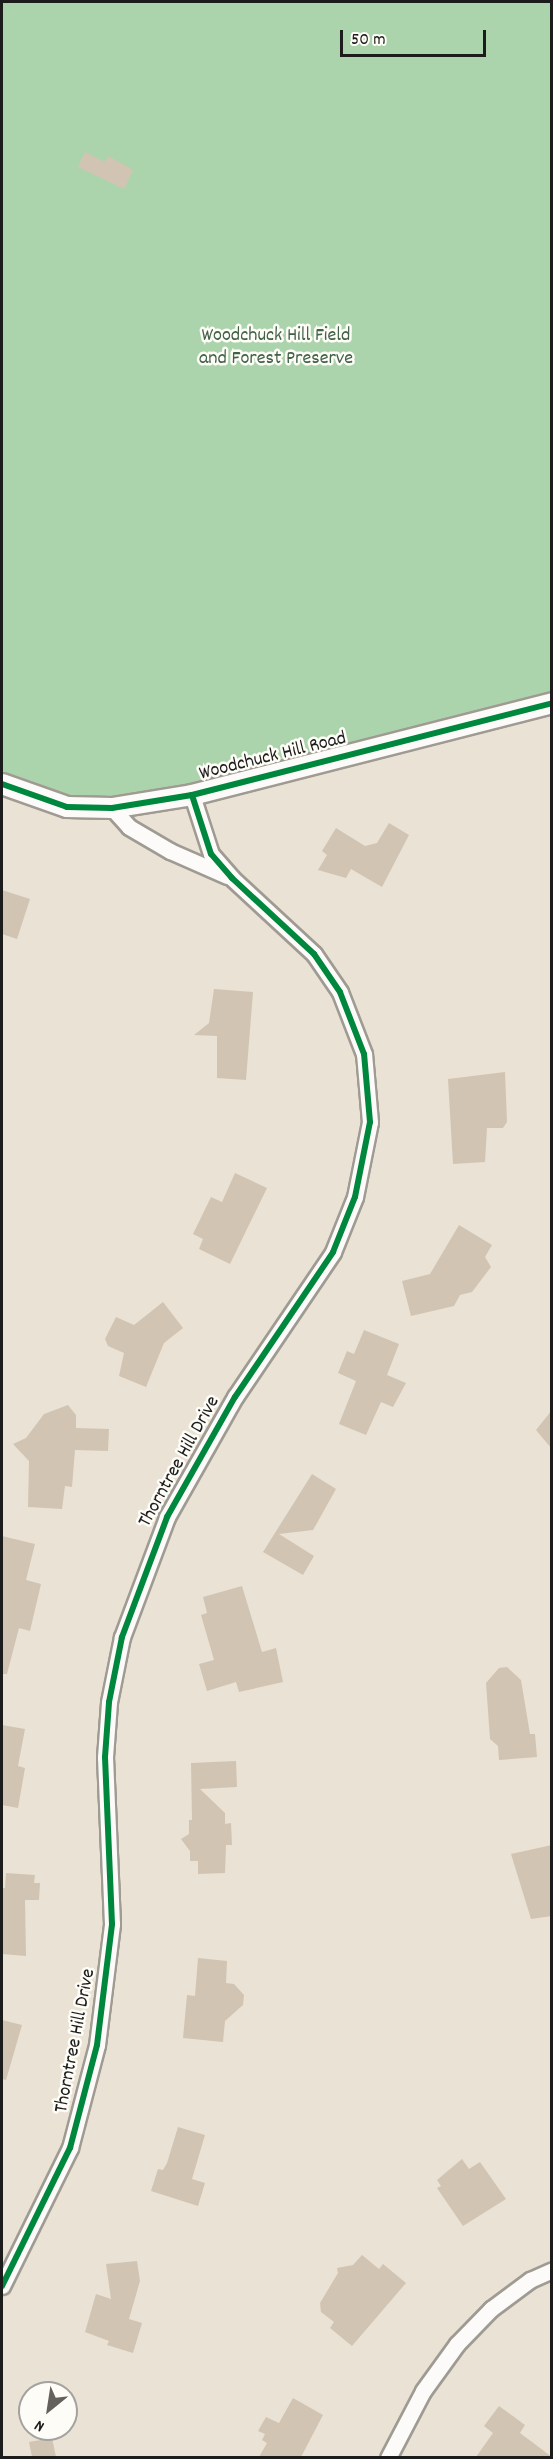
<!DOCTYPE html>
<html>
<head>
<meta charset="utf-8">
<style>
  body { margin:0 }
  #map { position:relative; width:553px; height:2459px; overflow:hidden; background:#eae2d4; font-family:Dekko,sans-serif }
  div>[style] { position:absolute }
  .green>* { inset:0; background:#acd4ac }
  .building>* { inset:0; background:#d2c4b3 }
  .roads { filter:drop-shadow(2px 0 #9f9b93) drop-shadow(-2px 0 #9f9b93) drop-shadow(0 2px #9f9b93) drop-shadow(0 -2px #9f9b93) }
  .minor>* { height:15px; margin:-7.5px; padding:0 7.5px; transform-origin:7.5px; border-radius:7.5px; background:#fcfbf9 }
  .tertiary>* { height:20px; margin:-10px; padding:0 10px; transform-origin:10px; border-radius:10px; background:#fcfbf9 }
  .cycleway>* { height:6px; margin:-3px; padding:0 3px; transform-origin:3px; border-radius:3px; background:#00873e }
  span { translate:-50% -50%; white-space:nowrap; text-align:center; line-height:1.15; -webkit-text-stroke:5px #fdfcf7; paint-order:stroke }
  .park-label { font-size:20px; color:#416148 }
  .street-label { font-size:20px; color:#1c1c1c }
  .frame { position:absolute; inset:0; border:3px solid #1c1c1c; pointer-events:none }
  .north { position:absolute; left:18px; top:2381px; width:60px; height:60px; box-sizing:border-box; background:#fdfcf7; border:2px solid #a3a29f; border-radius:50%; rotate:210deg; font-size:16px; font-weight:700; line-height:24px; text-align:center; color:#1c1c1c }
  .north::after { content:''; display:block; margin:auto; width:21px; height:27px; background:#64615c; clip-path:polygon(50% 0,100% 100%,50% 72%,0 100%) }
  .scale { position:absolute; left:340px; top:30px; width:146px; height:27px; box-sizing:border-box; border:3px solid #1c1c1c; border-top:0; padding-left:8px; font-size:18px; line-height:21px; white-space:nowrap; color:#1c1c1c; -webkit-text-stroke:4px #fdfcf7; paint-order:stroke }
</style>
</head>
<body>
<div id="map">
  <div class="green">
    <div style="clip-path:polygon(2px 2px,551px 2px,551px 693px,190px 784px,109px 797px,69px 795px,2px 772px)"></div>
  </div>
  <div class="building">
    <div style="clip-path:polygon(85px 152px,105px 162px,108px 156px,133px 170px,124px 189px,78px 167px)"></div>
    <div style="clip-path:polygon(389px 823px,409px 835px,382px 887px,351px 869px,346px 878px,318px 870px,327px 855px,322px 851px,336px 828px,365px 846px,377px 843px)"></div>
    <div style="clip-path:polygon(2px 890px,30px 899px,17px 939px,2px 934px)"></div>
    <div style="clip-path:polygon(214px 989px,253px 992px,246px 1080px,217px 1078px,217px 1036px,194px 1035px,209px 1023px)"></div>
    <div style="clip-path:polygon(505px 1072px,507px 1122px,503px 1128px,487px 1128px,485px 1162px,453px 1164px,448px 1079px)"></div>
    <div style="clip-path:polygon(235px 1173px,267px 1188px,230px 1264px,199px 1249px,203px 1239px,193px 1234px,211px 1197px,222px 1202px)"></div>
    <div style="clip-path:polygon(459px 1225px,492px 1245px,485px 1257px,491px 1267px,472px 1292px,460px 1295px,454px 1306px,411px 1316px,402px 1281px,430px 1274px)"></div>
    <div style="clip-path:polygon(163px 1302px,183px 1328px,164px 1343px,146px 1387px,119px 1376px,124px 1353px,108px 1346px,105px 1339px,116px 1317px,134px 1325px)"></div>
    <div style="clip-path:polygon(364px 1330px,399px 1344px,387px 1375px,406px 1383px,393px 1407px,381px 1402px,366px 1435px,339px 1424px,356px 1381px,338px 1373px,347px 1351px,354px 1354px)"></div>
    <div style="clip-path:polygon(68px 1405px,76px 1415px,76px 1428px,109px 1429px,108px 1451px,75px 1450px,72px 1487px,65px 1486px,62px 1509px,28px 1507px,29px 1461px,13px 1444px,26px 1438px,44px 1414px)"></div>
    <div style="clip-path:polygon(552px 1410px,552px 1449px,536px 1430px)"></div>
    <div style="clip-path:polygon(312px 1474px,336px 1489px,317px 1523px,313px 1530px,279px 1534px,314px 1556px,303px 1575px,263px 1552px)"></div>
    <div style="clip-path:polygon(2px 1536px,35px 1544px,26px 1580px,41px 1584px,30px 1631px,19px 1628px,7px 1674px,2px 1674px)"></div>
    <div style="clip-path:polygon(242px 1586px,262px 1652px,276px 1648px,283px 1682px,239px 1692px,236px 1682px,207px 1691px,199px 1664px,214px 1660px,201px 1615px,207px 1613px,203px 1597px)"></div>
    <div style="clip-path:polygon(507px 1667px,521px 1680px,530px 1734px,535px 1734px,537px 1757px,499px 1760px,498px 1746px,490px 1739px,486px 1683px,499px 1668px)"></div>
    <div style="clip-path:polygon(2px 1725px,25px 1729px,18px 1766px,25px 1768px,18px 1808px,2px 1805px)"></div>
    <div style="clip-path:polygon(236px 1761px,237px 1787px,200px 1789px,225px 1813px,225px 1824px,231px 1823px,232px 1845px,226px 1845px,225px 1873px,198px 1874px,198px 1861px,190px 1861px,190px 1851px,181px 1839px,189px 1834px,189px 1820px,192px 1820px,191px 1763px)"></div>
    <div style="clip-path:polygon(552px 1845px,552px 1916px,531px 1919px,511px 1854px)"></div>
    <div style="clip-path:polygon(6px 1873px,35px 1875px,34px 1883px,40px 1883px,39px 1900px,25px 1900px,26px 1956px,2px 1954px,2px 1888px,5px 1888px)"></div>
    <div style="clip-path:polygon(198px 1958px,227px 1961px,226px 1983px,234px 1984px,244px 1995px,243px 2005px,225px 2021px,223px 2042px,183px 2038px,187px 1995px,195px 1996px)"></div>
    <div style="clip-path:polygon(2px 2020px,22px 2025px,6px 2080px,2px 2079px)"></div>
    <div style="clip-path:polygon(178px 2127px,205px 2135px,192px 2179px,205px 2183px,198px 2206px,151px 2191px,158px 2169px,163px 2170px,167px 2163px)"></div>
    <div style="clip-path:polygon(462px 2159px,469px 2169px,480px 2162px,506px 2199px,463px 2226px,437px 2188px,441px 2186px,437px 2180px)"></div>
    <div style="clip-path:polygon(362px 2255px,379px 2269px,383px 2264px,406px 2283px,352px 2346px,330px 2328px,334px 2322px,321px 2312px,320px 2303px,338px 2273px,337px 2268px,353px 2265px)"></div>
    <div style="clip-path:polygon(137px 2261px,140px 2281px,129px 2319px,142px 2323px,133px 2353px,107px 2345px,109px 2341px,85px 2332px,96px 2294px,111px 2299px,106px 2264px)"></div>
    <div style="clip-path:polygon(293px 2398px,323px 2415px,301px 2457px,259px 2457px,267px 2443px,262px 2440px,265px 2434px,258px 2431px,266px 2417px,279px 2423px)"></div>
    <div style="clip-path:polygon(499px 2406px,525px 2425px,520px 2433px,552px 2457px,476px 2457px,493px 2433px,484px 2426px)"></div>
    <div style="clip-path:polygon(52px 2438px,56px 2457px,32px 2457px,29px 2442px)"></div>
  </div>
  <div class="roads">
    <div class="minor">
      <div style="left:112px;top:808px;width:25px;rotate:48deg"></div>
      <div style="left:129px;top:827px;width:48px;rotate:30.3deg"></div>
      <div style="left:170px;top:851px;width:62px;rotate:23.7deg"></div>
      <div style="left:2px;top:2286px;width:154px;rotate:-63.8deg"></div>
      <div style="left:70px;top:2148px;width:106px;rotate:-75.3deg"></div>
      <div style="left:97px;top:2045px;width:122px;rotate:-82.9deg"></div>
      <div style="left:112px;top:1924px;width:167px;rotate:-92.4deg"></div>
      <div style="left:105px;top:1757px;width:55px;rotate:-85.8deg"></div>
      <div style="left:109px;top:1702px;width:66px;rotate:-78.7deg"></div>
      <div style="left:122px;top:1637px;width:128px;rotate:-69.4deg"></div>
      <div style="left:167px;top:1517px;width:138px;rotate:-60.5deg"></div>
      <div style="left:235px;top:1397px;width:175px;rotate:-55.9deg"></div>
      <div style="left:333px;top:1252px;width:59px;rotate:-68.2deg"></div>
      <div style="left:355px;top:1197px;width:76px;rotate:-78.7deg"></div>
      <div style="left:370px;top:1122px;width:68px;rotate:-95deg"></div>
      <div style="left:364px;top:1054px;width:66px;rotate:-111.2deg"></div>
      <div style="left:340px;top:992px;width:46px;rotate:-124.4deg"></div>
      <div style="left:314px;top:954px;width:112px;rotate:-137.2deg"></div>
      <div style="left:232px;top:878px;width:32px;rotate:-131deg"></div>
      <div style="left:211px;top:854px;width:62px;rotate:-107.9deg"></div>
      <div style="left:388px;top:2458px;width:76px;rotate:-62.4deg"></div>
      <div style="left:423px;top:2391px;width:58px;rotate:-54.1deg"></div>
      <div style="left:457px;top:2344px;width:49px;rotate:-45.8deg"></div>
      <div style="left:491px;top:2309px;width:49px;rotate:-36.6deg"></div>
      <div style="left:530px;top:2280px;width:24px;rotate:-24deg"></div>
    </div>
    <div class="tertiary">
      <div style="left:2px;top:784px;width:69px;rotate:19.5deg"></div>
      <div style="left:67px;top:807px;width:45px;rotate:1.3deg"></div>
      <div style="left:112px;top:808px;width:81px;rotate:-9.2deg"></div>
      <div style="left:192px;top:795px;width:372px;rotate:-14.3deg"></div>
    </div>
  </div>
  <div class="cycleway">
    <div style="left:2px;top:784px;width:69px;rotate:19.5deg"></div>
    <div style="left:67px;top:807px;width:45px;rotate:1.3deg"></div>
    <div style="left:112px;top:808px;width:81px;rotate:-9.2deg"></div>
    <div style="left:192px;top:795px;width:372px;rotate:-14.3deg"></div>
    <div style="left:2px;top:2286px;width:154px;rotate:-63.8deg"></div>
    <div style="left:70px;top:2148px;width:106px;rotate:-75.3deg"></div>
    <div style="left:97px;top:2045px;width:122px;rotate:-82.9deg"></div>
    <div style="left:112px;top:1924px;width:167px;rotate:-92.4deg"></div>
    <div style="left:105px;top:1757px;width:55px;rotate:-85.8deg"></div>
    <div style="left:109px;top:1702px;width:66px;rotate:-78.7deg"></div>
    <div style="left:122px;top:1637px;width:128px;rotate:-69.4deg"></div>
    <div style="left:167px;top:1517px;width:138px;rotate:-60.5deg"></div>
    <div style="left:235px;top:1397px;width:175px;rotate:-55.9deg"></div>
    <div style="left:333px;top:1252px;width:59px;rotate:-68.2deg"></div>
    <div style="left:355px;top:1197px;width:76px;rotate:-78.7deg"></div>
    <div style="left:370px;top:1122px;width:68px;rotate:-95deg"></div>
    <div style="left:364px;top:1054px;width:66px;rotate:-111.2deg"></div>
    <div style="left:340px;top:992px;width:46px;rotate:-124.4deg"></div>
    <div style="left:314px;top:954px;width:112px;rotate:-137.2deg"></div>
    <div style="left:232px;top:878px;width:32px;rotate:-131deg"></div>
    <div style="left:211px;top:854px;width:62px;rotate:-107.9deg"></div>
  </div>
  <div class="park-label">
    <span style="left:276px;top:348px">Woodchuck Hill Field<br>and Forest Preserve</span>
  </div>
  <div class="street-label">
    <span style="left:273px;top:757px;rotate:-14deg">Woodchuck Hill Road</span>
    <span style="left:180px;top:1462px;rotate:-61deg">Thorntree Hill Drive</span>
    <span style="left:76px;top:2041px;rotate:-79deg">Thorntree Hill Drive</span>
  </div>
  <div class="frame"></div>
  <div class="north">N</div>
  <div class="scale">50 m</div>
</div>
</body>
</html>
